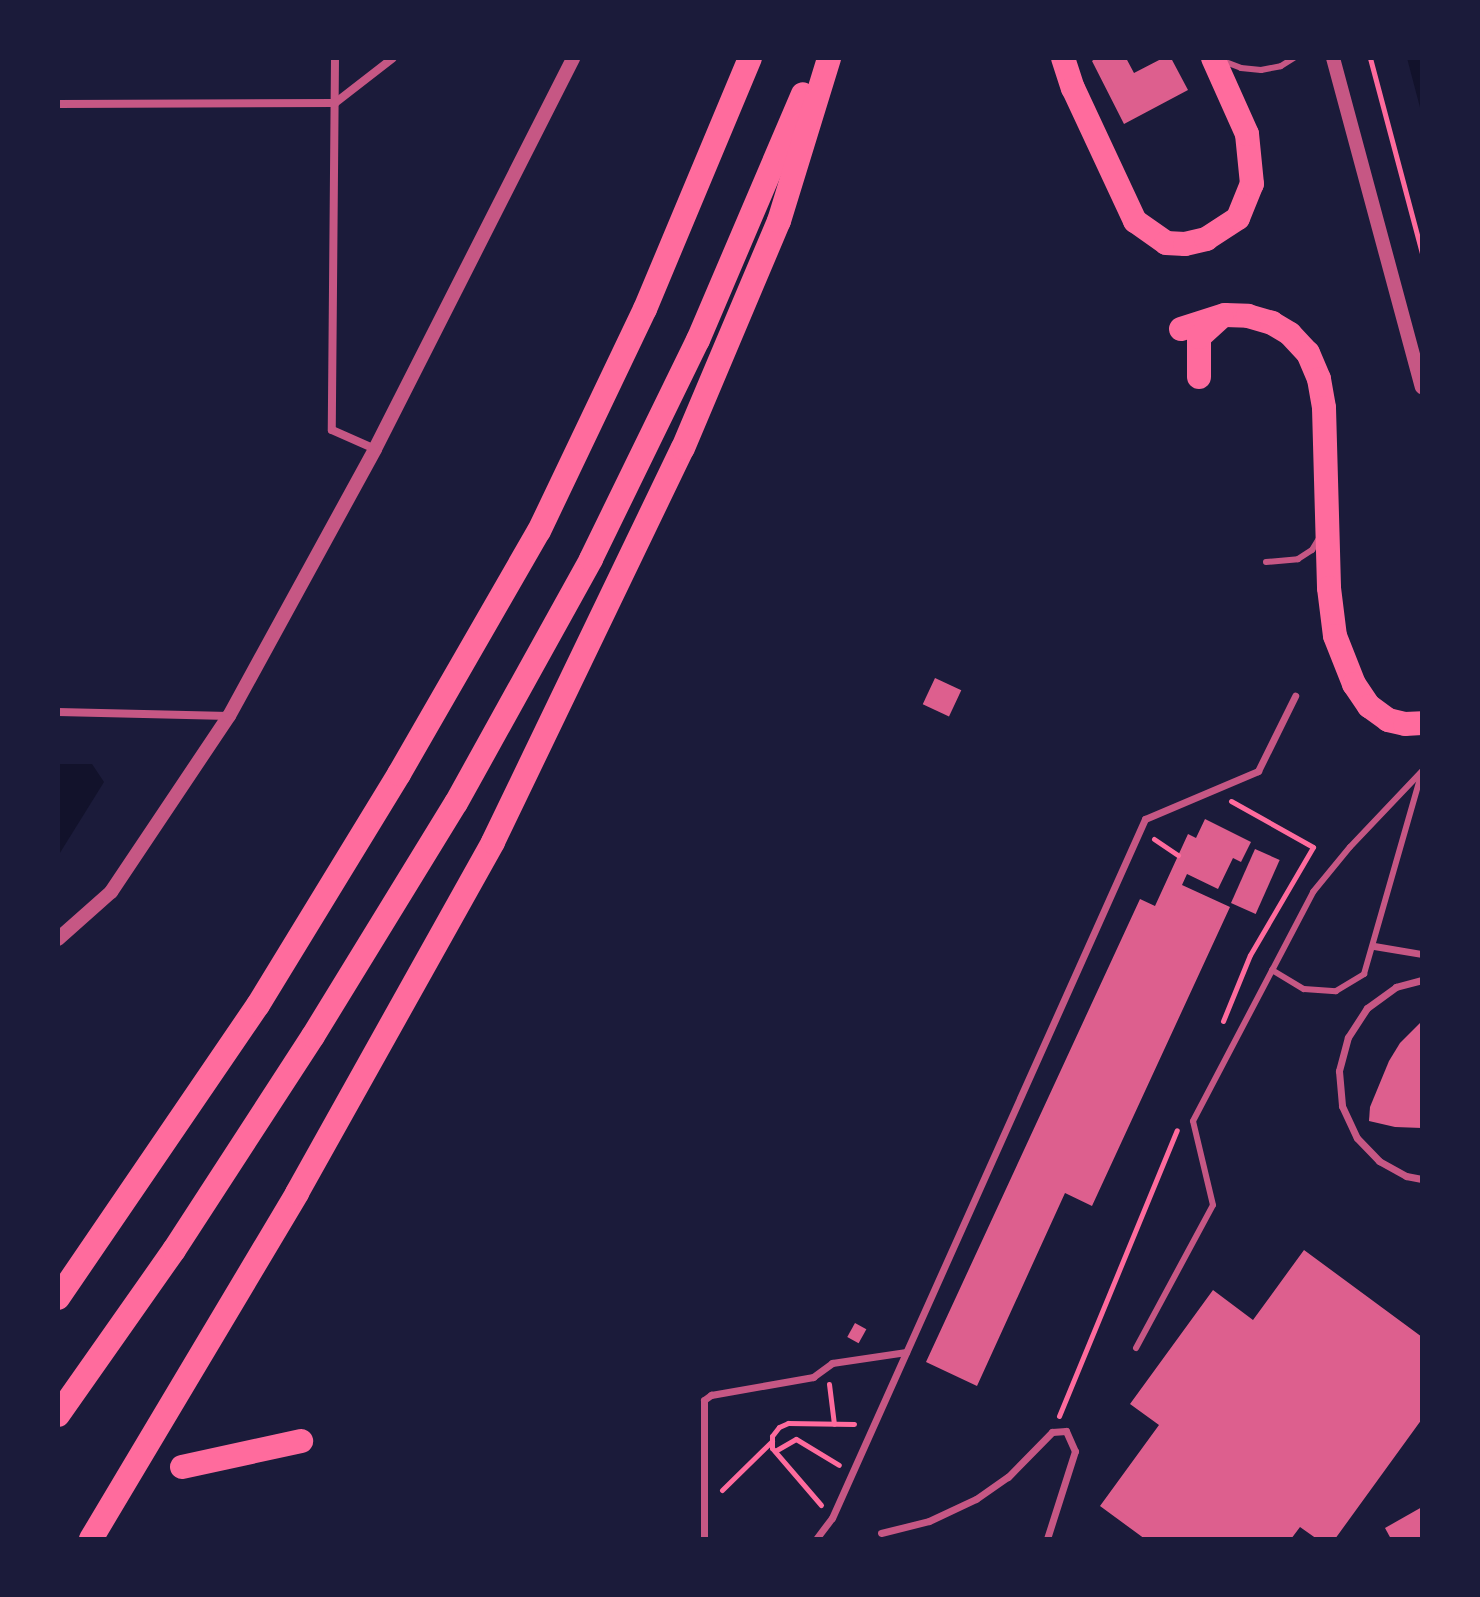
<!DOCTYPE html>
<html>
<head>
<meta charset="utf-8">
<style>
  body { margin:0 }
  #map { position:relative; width:1480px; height:1597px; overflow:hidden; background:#1b1b3a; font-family:"Nunito Sans",sans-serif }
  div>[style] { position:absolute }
  .water>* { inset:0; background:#12122b }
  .building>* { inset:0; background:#dd5f8e; transform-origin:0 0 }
  .path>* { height:5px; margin:-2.5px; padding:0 2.5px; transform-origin:2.5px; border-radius:2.5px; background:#ff6b9d }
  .service>* { height:6px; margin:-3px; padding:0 3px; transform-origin:3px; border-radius:3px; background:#c65784 }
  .pedestrian>* { height:7px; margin:-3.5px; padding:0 3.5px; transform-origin:3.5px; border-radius:3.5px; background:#c65784 }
  .minor>* { height:8px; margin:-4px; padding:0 4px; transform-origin:4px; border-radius:4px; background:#c65784 }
  .tertiary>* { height:14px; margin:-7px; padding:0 7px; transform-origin:7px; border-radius:7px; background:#c65784 }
  .motorway>* { height:24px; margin:-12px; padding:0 12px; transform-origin:12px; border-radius:12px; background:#ff6b9d }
  span { translate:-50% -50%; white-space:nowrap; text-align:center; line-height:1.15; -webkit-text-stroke:8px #1b1b3a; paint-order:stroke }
  .frame { position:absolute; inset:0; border:60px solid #1b1b3a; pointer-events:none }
</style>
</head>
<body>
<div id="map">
  <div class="water">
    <div style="clip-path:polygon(1407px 58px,1422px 58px,1422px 115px)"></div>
    <div style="clip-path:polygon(58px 764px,92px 764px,104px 782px,58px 856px)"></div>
  </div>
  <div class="building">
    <div style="clip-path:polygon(1096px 58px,1126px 58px,1134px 73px,1163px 58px,1171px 58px,1188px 90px,1124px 124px,1092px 61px)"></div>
    <div style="left:935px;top:678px;width:29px;height:29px;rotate:25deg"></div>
    <div style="clip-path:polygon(1205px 819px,1251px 842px,1241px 862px,1233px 858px,1218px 889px,1187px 874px,1182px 885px,1230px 907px,1092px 1206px,1065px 1193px,977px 1386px,926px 1362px,1140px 899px,1155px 906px,1188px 834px,1196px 838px)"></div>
    <div style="left:1255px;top:849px;width:27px;height:59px;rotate:24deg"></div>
    <div style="clip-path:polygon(1422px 1021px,1422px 1128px,1395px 1127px,1369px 1121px,1370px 1107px,1389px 1061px,1400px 1043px)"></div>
    <div style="clip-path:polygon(1304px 1250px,1422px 1337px,1422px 1419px,1335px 1539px,1317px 1539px,1300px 1527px,1291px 1539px,1145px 1539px,1100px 1506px,1159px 1425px,1130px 1404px,1213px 1290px,1253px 1320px)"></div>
    <div style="left:855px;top:1323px;width:13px;height:16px;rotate:29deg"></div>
    <div style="clip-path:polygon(1422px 1507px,1422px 1539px,1391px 1539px,1385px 1528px)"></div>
  </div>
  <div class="path">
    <div style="left:1370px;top:58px;width:202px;rotate:75.1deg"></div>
    <div style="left:1154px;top:839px;width:29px;rotate:34deg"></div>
    <div style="left:1223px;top:1021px;width:71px;rotate:-67.8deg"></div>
    <div style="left:1250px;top:955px;width:125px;rotate:-59.7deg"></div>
    <div style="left:1313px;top:847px;width:94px;rotate:-150.7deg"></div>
    <div style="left:829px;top:1384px;width:40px;rotate:82.9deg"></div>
    <div style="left:1059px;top:1416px;width:309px;rotate:-67.6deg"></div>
    <div style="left:775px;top:1451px;width:24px;rotate:-30deg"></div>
    <div style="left:796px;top:1439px;width:50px;rotate:31.2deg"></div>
    <div style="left:722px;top:1490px;width:70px;rotate:-44.4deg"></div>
    <div style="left:821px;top:1505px;width:75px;rotate:-130.7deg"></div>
    <div style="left:772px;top:1448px;width:12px;rotate:-90deg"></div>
    <div style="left:772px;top:1436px;width:11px;rotate:-52deg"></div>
    <div style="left:779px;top:1427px;width:10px;rotate:-24deg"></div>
    <div style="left:788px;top:1423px;width:66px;rotate:0.9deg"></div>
  </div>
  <div class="service">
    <div style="left:1223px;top:61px;width:19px;rotate:21deg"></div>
    <div style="left:1241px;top:68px;width:20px;rotate:6deg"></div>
    <div style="left:1261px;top:70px;width:20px;rotate:-11deg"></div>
    <div style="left:1281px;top:66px;width:15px;rotate:-32deg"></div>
    <div style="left:1266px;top:562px;width:32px;rotate:-5deg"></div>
    <div style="left:1298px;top:559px;width:17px;rotate:-33deg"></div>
    <div style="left:1312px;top:550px;width:12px;rotate:-59deg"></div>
    <div style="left:1272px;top:970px;width:37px;rotate:31deg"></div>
    <div style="left:1304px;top:989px;width:32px;rotate:4deg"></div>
    <div style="left:1336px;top:991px;width:33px;rotate:-31deg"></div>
    <div style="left:1364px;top:974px;width:210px;rotate:-74deg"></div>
    <div style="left:1136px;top:1348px;width:162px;rotate:-61.7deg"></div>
    <div style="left:1213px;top:1205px;width:86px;rotate:-103.4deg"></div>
    <div style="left:1193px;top:1121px;width:259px;rotate:-62.3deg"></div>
    <div style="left:1313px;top:892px;width:58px;rotate:-50.6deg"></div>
    <div style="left:1350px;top:847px;width:105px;rotate:-46.5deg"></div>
  </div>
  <div class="pedestrian">
    <div style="left:1374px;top:946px;width:49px;rotate:9.5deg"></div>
    <div style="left:1422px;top:980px;width:27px;rotate:165deg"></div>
    <div style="left:1396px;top:987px;width:36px;rotate:144deg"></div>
    <div style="left:1367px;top:1008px;width:35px;rotate:123deg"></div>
    <div style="left:1348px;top:1037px;width:35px;rotate:105deg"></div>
    <div style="left:1339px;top:1071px;width:35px;rotate:85deg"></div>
    <div style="left:1342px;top:1106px;width:35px;rotate:65deg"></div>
    <div style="left:1357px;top:1138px;width:32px;rotate:46deg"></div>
    <div style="left:1379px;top:1161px;width:31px;rotate:29deg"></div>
    <div style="left:1406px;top:1176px;width:16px;rotate:11deg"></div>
    <div style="left:881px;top:1533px;width:49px;rotate:-14deg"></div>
    <div style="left:929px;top:1521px;width:52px;rotate:-25.1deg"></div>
    <div style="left:976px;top:1499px;width:39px;rotate:-35deg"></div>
    <div style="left:1008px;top:1477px;width:63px;rotate:-45.6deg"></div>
    <div style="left:1052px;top:1432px;width:14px;rotate:-4deg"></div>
    <div style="left:1066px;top:1431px;width:22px;rotate:66deg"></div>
    <div style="left:1075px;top:1451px;width:92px;rotate:107.7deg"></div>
    <div style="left:704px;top:1539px;width:139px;rotate:-90deg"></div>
    <div style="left:704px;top:1400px;width:9px;rotate:-36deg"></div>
    <div style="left:711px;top:1395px;width:104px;rotate:-10deg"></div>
    <div style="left:813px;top:1377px;width:24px;rotate:-36deg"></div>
    <div style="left:832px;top:1363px;width:75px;rotate:-8.5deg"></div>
    <div style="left:816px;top:1539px;width:26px;rotate:-53deg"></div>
    <div style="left:832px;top:1518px;width:766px;rotate:-65.88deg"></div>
    <div style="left:1145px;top:819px;width:123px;rotate:-23deg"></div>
    <div style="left:1258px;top:771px;width:84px;rotate:-63.7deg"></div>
  </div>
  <div class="minor">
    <div style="left:335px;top:58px;width:372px;rotate:90.5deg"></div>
    <div style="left:332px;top:430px;width:47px;rotate:23.8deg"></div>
    <div style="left:58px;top:104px;width:277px;rotate:-0.2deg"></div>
    <div style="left:335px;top:103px;width:73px;rotate:-37.8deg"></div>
    <div style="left:58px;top:712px;width:171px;rotate:1.3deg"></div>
  </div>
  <div class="tertiary">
    <div style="left:1333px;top:58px;width:341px;rotate:74.9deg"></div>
    <div style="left:58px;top:939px;width:71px;rotate:-41.6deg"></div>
    <div style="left:111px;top:892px;width:212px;rotate:-56.2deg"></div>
    <div style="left:229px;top:716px;width:304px;rotate:-61.3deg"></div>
    <div style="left:375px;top:449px;width:438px;rotate:-63.1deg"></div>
  </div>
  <div class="motorway">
    <div style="left:1063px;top:58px;width:32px;rotate:72deg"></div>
    <div style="left:1073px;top:88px;width:147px;rotate:65deg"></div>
    <div style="left:1135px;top:221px;width:38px;rotate:35deg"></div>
    <div style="left:1166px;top:243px;width:19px;rotate:3deg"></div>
    <div style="left:1185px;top:244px;width:22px;rotate:-13deg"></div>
    <div style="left:1206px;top:239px;width:38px;rotate:-33deg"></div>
    <div style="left:1238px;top:218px;width:37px;rotate:-68deg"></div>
    <div style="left:1252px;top:184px;width:50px;rotate:-95.7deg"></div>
    <div style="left:1247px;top:134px;width:83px;rotate:-114.1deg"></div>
    <div style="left:1181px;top:329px;width:46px;rotate:-17.7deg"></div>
    <div style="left:1225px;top:315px;width:23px;rotate:2deg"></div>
    <div style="left:1248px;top:316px;width:25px;rotate:16deg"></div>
    <div style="left:1272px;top:323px;width:21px;rotate:31deg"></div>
    <div style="left:1290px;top:334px;width:26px;rotate:47deg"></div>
    <div style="left:1308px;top:353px;width:28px;rotate:67deg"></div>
    <div style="left:1319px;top:379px;width:29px;rotate:80deg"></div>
    <div style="left:1324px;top:408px;width:180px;rotate:88.4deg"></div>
    <div style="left:1329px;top:588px;width:48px;rotate:82.9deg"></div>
    <div style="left:1335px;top:636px;width:52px;rotate:68.4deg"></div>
    <div style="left:1354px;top:684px;width:27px;rotate:56deg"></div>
    <div style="left:1369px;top:706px;width:24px;rotate:36deg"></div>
    <div style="left:1388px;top:720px;width:17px;rotate:13deg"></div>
    <div style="left:1405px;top:724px;width:17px;rotate:-3deg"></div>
    <div style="left:1199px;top:377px;width:40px;rotate:-90deg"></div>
    <div style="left:1199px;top:337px;width:30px;rotate:-42deg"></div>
    <div style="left:58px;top:1298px;width:355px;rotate:-55.7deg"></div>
    <div style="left:258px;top:1005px;width:271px;rotate:-58.6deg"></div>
    <div style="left:399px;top:774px;width:280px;rotate:-60.1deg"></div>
    <div style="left:539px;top:531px;width:246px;rotate:-64.5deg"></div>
    <div style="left:645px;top:309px;width:272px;rotate:-67.3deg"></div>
    <div style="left:58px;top:1415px;width:202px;rotate:-54.9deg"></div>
    <div style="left:174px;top:1250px;width:255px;rotate:-57deg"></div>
    <div style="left:313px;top:1036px;width:273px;rotate:-58.5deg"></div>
    <div style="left:456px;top:803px;width:279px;rotate:-61deg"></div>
    <div style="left:591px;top:559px;width:244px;rotate:-64deg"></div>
    <div style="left:698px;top:340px;width:267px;rotate:-66.9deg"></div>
    <div style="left:182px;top:1467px;width:122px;rotate:-12.3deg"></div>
    <div style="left:91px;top:1539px;width:403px;rotate:-59.2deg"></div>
    <div style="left:297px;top:1193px;width:402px;rotate:-60.8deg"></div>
    <div style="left:493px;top:842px;width:437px;rotate:-64.3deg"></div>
    <div style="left:683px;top:448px;width:246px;rotate:-67.1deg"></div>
    <div style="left:779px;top:221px;width:170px;rotate:-72.9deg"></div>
  </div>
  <div class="frame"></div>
</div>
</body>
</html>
